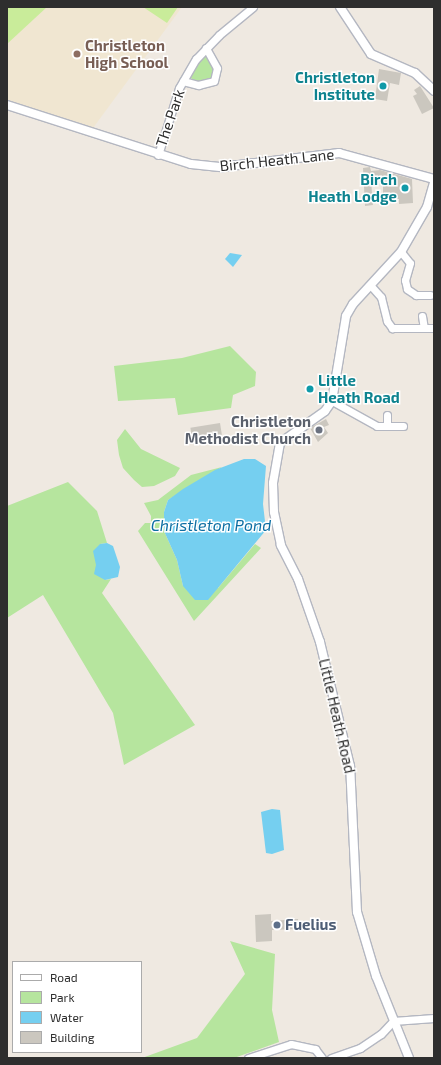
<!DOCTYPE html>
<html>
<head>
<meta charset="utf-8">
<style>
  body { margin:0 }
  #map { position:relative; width:441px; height:1065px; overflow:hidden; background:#efe9e1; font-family:"Exo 2",sans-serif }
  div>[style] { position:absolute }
  .education>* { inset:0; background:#f0e6d1 }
  .green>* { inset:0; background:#b6e59e }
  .pitch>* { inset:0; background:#c9ec9a }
  .water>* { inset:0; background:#75cff0 }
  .building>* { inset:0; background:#cbc7bf; transform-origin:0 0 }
  .roads { filter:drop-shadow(1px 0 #b4b7c1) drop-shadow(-1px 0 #b4b7c1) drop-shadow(0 1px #b4b7c1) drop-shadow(0 -1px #b4b7c1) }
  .minor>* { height:7px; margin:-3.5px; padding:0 3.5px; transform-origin:3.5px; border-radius:3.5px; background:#fff }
  .tertiary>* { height:8px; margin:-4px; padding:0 4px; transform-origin:4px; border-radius:4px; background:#fff }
  .dots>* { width:11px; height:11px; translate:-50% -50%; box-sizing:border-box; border:2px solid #fff; border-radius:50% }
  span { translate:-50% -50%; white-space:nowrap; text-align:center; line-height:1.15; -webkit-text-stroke:3px #fff; paint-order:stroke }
  .education-label { font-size:15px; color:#785e54; font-weight:700 }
  .left { translate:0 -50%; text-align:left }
  .culture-label { font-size:15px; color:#0d838f; font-weight:700 }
  .right { translate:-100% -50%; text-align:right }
  .street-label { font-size:15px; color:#2e2e2e }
  .worship-label { font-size:15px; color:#5b616d; font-weight:700 }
  .service-label { font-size:15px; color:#4e5e75; font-weight:700 }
  .water-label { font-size:16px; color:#0d6fa3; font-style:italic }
  .frame { position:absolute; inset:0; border:8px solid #2e2e2e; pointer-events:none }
  .legend { position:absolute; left:12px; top:961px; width:130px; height:92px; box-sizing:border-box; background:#fff; border:1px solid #ababab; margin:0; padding:5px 7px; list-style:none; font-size:12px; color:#2e2e2e }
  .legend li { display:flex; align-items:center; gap:8px; height:20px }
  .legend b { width:20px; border:1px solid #ababab }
</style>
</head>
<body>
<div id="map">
  <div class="education">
    <div style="clip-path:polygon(7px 7px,182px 7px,93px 128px,7px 102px)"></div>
  </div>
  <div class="green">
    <div style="clip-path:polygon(206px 56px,210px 58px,215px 71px,213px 78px,208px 82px,194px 81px,191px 78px,192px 70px,201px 58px)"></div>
    <div style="clip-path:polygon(230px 346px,256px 372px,255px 386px,233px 395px,231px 408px,178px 415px,175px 398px,118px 401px,114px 366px,182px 358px)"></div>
    <div style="clip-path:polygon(125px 429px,141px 449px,180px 468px,175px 476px,154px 486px,142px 487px,134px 480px,123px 468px,119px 455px,117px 440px)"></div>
    <div style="clip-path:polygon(222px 467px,168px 500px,164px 512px,164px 531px,177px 560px,183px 586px,218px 588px,255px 544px,261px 548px,194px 621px,138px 531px,145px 523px,151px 523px,151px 516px,144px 503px,158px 500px,191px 475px)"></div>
    <div style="clip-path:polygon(68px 482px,97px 511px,107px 543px,100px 544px,105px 580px,111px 579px,102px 593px,195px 725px,124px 765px,113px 713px,43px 595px,7px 618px,7px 506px)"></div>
    <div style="clip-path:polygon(230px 941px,275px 954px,272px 1010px,279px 1042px,234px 1058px,142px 1058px,197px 1038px,245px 974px)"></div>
  </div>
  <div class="pitch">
    <div style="clip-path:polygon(7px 7px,47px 7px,7px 44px)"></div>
    <div style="clip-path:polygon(143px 7px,178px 7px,167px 23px)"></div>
  </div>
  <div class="water">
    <div style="clip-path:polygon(230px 253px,242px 255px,233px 267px,225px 259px)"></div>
    <div style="clip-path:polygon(244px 459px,255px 459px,266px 466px,263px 504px,266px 530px,208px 600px,195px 600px,183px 586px,177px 560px,164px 531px,164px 512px,168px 500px,183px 489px,215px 470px)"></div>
    <div style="clip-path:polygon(107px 543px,113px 546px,120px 567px,118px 577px,105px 580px,94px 574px,96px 565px,93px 551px,100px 544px)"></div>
    <div style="clip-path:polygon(272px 809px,280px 810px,284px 850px,272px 854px,266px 853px,261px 812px)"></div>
  </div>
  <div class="building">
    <div style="clip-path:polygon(379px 69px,401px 73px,399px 85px,390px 83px,387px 101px,375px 99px)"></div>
    <div style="clip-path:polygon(420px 86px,434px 108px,422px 114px,413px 96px,417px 94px,414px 90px)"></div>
    <div style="clip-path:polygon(evenodd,370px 167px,371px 171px,380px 170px,412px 179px,413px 203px,399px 204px,399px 199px,372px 200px,373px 205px,365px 206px,363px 168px,370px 167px,371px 178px,383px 180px,383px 194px,372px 194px,371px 178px)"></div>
    <div style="clip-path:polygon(326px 419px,329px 425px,324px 427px,328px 433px,318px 442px,310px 428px)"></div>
    <div style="left:220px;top:423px;width:12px;height:30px;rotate:81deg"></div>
    <div style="clip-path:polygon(271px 914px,271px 921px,298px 919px,299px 929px,272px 930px,272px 941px,256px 942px,255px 915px)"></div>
  </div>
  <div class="roads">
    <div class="minor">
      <div style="left:183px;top:81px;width:16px;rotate:15deg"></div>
      <div style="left:198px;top:85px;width:16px;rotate:-14deg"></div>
      <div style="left:214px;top:81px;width:13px;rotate:-77deg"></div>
      <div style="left:217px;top:68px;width:23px;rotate:-119deg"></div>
      <div style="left:158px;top:155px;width:70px;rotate:-72.6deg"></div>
      <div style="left:179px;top:88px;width:34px;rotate:-60deg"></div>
      <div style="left:196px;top:59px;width:33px;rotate:-46deg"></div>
      <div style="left:219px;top:35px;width:44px;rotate:-39.5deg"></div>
      <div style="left:401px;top:252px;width:14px;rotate:51deg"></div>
      <div style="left:410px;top:263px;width:18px;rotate:106deg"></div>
      <div style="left:405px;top:280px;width:9px;rotate:77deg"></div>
      <div style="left:407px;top:289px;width:11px;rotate:34deg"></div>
      <div style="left:416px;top:295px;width:14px"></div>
      <div style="left:371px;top:286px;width:15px;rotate:48deg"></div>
      <div style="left:381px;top:297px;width:25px;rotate:76deg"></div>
      <div style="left:387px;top:321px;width:9px;rotate:54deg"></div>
      <div style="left:392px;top:328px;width:41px"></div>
      <div style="left:422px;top:316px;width:12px;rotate:81deg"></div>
      <div style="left:332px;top:401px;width:51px;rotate:29.1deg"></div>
      <div style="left:377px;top:426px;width:26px"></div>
      <div style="left:387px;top:426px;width:11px;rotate:-90deg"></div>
      <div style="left:248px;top:1058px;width:45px;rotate:-18deg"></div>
      <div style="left:291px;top:1044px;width:25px;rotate:12deg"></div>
      <div style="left:315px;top:1049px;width:11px;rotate:52deg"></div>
      <div style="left:331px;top:1058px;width:31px;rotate:-19deg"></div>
      <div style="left:360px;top:1048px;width:25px;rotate:-34deg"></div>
      <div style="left:381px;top:1034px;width:18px;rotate:-47deg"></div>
      <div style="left:393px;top:1021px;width:41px;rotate:-4.2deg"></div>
    </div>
    <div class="tertiary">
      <div style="left:340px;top:7px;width:56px;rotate:56.6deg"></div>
      <div style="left:371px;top:54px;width:48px;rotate:23.4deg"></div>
      <div style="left:415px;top:73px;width:26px;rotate:43deg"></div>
      <div style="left:7px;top:105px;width:193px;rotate:17.8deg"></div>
      <div style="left:191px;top:164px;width:31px;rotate:6deg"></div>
      <div style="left:222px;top:167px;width:118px;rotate:-6.8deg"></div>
      <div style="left:339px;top:153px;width:98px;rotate:15.3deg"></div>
      <div style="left:409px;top:1058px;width:88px;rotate:-111.9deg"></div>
      <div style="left:376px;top:976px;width:67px;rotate:-106.5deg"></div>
      <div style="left:357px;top:912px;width:146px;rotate:-92.7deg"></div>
      <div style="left:350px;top:766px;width:128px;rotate:-103.6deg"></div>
      <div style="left:320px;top:642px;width:67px;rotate:-109.2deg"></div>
      <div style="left:298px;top:579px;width:38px;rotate:-117deg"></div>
      <div style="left:281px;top:545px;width:34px;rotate:-102deg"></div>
      <div style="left:274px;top:512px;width:29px;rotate:-92deg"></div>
      <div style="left:273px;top:483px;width:41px;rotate:-80.1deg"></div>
      <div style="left:280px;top:443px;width:55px;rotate:-35.4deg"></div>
      <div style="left:325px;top:411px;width:12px;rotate:-55deg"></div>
      <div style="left:332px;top:401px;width:86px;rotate:-80.6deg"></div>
      <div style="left:346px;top:316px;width:14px;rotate:-60deg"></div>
      <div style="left:353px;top:304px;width:71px;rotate:-47.3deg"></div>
      <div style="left:401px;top:252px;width:52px;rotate:-60deg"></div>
      <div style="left:427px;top:207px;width:26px;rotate:-74deg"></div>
    </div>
  </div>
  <div class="dots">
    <div style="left:77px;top:54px;background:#8d6e63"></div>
    <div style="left:383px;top:86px;background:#0f9aa8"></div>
    <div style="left:405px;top:188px;background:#0f9aa8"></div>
    <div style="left:310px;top:389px;background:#0f9aa8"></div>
    <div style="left:319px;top:430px;background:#6b7280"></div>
    <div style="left:277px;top:925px;background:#5c6f8a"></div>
  </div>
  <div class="education-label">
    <span class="left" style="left:85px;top:54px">Christleton<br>High School</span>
  </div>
  <div class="culture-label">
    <span class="right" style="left:375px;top:86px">Christleton<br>Institute</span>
    <span class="right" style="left:397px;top:188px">Birch<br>Heath Lodge</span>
    <span class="left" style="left:318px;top:389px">Little<br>Heath Road</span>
  </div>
  <div class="street-label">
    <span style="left:170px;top:118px;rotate:-71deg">The Park</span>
    <span style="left:277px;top:160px;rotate:-6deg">Birch Heath Lane</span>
    <span style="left:337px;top:716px;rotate:77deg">Little Heath Road</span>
  </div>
  <div class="worship-label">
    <span class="right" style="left:311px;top:430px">Christleton<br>Methodist Church</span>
  </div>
  <div class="service-label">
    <span class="left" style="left:285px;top:925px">Fuelius</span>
  </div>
  <div class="water-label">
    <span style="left:211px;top:525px">Christleton Pond</span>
  </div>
  <div class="frame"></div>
  <ul class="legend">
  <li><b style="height:5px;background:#fff"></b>Road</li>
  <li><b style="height:11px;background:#b6e59e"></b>Park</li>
  <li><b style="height:11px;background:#75cff0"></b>Water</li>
  <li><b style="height:11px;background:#cbc7bf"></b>Building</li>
  </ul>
</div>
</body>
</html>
